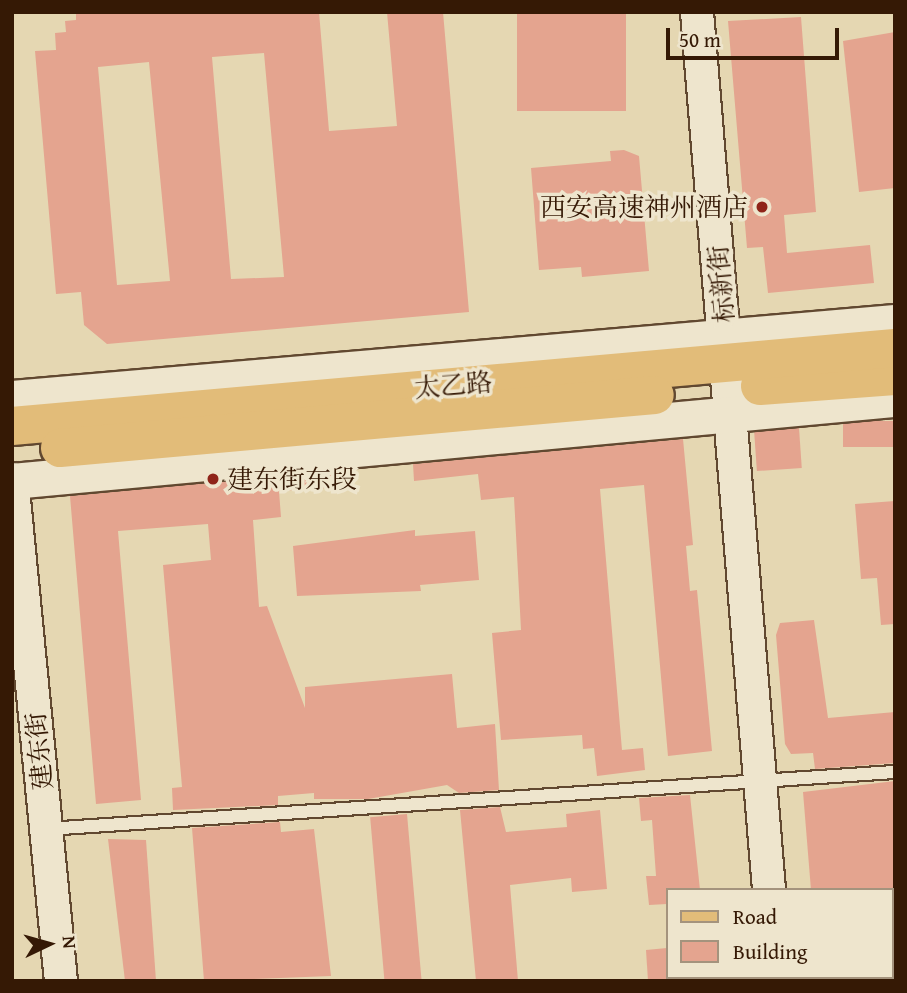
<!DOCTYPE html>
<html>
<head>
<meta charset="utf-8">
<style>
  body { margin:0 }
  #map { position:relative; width:907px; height:993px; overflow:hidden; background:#e5d7b2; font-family:"Gentium Book Plus","Noto Serif SC",serif }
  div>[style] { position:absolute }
  .building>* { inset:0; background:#e4a48f; transform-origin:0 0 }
  .roads { filter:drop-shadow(2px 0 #614830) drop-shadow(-2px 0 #614830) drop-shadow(0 2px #614830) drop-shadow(0 -2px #614830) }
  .service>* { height:12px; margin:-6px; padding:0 6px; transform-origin:6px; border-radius:6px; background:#eee5cd }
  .tertiary>* { height:32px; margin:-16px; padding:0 16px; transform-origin:16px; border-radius:16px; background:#eee5cd }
  .secondary>* { height:35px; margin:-17.5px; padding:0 17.5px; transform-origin:17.5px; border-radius:17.5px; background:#eee5cd }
  .primary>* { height:38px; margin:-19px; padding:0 19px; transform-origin:19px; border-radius:19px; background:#e2bc79 }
  .dots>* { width:19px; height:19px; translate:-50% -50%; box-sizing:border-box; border:4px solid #eee5cd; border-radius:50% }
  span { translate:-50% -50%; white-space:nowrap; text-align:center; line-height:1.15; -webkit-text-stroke:7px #eee5cd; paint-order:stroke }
  .poi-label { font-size:26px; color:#351905 }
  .right { translate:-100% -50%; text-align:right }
  .left { translate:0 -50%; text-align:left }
  .street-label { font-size:26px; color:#351905 }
  .frame { position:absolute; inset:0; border:14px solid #351905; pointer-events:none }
  .legend { position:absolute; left:666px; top:888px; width:228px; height:91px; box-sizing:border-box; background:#eee5cd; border:2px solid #a4937d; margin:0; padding:9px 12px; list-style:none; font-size:21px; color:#351905 }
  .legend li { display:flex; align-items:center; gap:14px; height:35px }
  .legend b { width:35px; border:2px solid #a4937d }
  .north { position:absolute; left:14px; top:909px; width:70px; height:70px; -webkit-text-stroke:5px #eee5cd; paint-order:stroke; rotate:85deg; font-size:19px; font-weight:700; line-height:28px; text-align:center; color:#351905 }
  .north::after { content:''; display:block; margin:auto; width:24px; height:32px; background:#351905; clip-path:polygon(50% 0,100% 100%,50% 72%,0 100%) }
  .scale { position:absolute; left:666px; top:28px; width:173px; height:32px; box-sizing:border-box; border:4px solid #351905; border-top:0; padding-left:9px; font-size:21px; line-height:24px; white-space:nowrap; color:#351905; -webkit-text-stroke:5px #eee5cd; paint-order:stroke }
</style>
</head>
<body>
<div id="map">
  <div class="building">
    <div style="clip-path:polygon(evenodd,99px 12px,319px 12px,329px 131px,397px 126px,387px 12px,443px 12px,469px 312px,107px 344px,84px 325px,81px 292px,56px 294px,35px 51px,56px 50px,55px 33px,66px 32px,65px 21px,76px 20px,76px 14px,99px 12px,264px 53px,284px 277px,231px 279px,212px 57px,264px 53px,99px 12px,149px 62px,170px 281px,117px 285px,98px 67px,149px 62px)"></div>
    <div style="left:517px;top:12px;width:109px;height:99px"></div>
    <div style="clip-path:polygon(801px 17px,816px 212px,784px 215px,787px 253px,870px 245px,874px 283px,768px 293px,763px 247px,747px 248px,728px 21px)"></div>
    <div style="clip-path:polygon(895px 32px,895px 188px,859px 192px,843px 41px)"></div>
    <div style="clip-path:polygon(624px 150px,639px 156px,649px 271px,582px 277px,581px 267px,539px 270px,531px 168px,611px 161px,610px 151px)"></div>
    <div style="left:895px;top:421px;width:26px;height:52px;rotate:90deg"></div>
    <div style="left:799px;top:428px;width:40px;height:45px;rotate:86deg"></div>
    <div style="clip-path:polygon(683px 439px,693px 545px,686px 546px,690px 591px,697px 590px,712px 751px,668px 756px,644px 485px,600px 489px,622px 750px,643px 748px,645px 770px,597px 776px,594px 748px,583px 749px,582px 735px,501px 740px,492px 633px,521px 630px,514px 497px,481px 500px,478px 474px,414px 481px,413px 464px)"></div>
    <div style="clip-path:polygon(343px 470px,344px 487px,279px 491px,281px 517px,253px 520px,259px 607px,267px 606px,305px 708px,305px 687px,452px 674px,457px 728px,495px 724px,499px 790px,459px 793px,447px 785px,368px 799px,314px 799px,314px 793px,278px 796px,278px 805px,173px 810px,172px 788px,182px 787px,163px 565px,211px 560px,208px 524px,118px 531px,141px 800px,96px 804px,70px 496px)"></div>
    <div style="clip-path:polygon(895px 501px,895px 624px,881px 625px,877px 578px,861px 579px,855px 504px)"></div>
    <div style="clip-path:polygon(415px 530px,415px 536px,475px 531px,479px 580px,420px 585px,421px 591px,297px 596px,293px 546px)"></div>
    <div style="clip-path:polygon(814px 620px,828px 718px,895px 712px,895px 763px,815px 769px,813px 753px,791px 754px,785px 744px,776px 635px,780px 623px)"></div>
    <div style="clip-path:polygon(895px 781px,895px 890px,811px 890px,803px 792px)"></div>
    <div style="clip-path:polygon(690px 795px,700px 890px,667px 890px,667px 904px,649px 905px,646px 876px,656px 876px,652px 820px,641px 821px,639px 798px)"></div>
    <div style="clip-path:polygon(500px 807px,506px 832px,567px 827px,566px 814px,600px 810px,607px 889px,572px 892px,571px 878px,510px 885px,518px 981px,476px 981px,460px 810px)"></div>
    <div style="left:407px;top:814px;width:168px;height:37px;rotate:85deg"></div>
    <div style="clip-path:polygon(280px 822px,281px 832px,314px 829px,331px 976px,204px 981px,192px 828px)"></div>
    <div style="clip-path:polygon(108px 839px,146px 840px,156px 981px,125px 981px)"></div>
    <div style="clip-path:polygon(667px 948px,667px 981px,648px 981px,646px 950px)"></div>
  </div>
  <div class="roads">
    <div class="service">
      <div style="left:47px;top:829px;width:850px;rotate:-3.85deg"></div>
    </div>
    <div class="tertiary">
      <div style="left:697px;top:12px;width:881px;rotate:85.31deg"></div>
      <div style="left:12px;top:479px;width:504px;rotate:84.43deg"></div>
      <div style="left:776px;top:977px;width:4px;rotate:90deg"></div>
    </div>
    <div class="secondary">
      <div style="left:12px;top:398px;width:886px;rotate:-4.92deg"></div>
      <div style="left:12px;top:481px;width:887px;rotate:-5.31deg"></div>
    </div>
    <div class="primary">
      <div style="left:760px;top:386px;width:135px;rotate:-4.2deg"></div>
      <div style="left:12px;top:426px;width:886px;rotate:-5.05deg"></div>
      <div style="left:60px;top:448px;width:597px;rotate:-5.09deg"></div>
    </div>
  </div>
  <div class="dots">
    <div style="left:762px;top:207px;background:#8f2418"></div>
    <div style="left:213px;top:479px;background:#8f2418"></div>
  </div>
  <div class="poi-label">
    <span class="right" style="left:748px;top:207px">西安高速神州酒店</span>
    <span class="left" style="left:227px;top:479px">建东街东段</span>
  </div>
  <div class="street-label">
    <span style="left:721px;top:284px;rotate:-95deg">标新街</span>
    <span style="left:453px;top:385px;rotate:-5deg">太乙路</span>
    <span style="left:39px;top:751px;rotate:-96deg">建东街</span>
  </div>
  <div class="frame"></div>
  <ul class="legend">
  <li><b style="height:9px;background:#e2bc79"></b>Road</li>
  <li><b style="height:19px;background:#e4a48f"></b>Building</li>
  </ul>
  <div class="north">N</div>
  <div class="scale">50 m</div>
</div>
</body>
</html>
